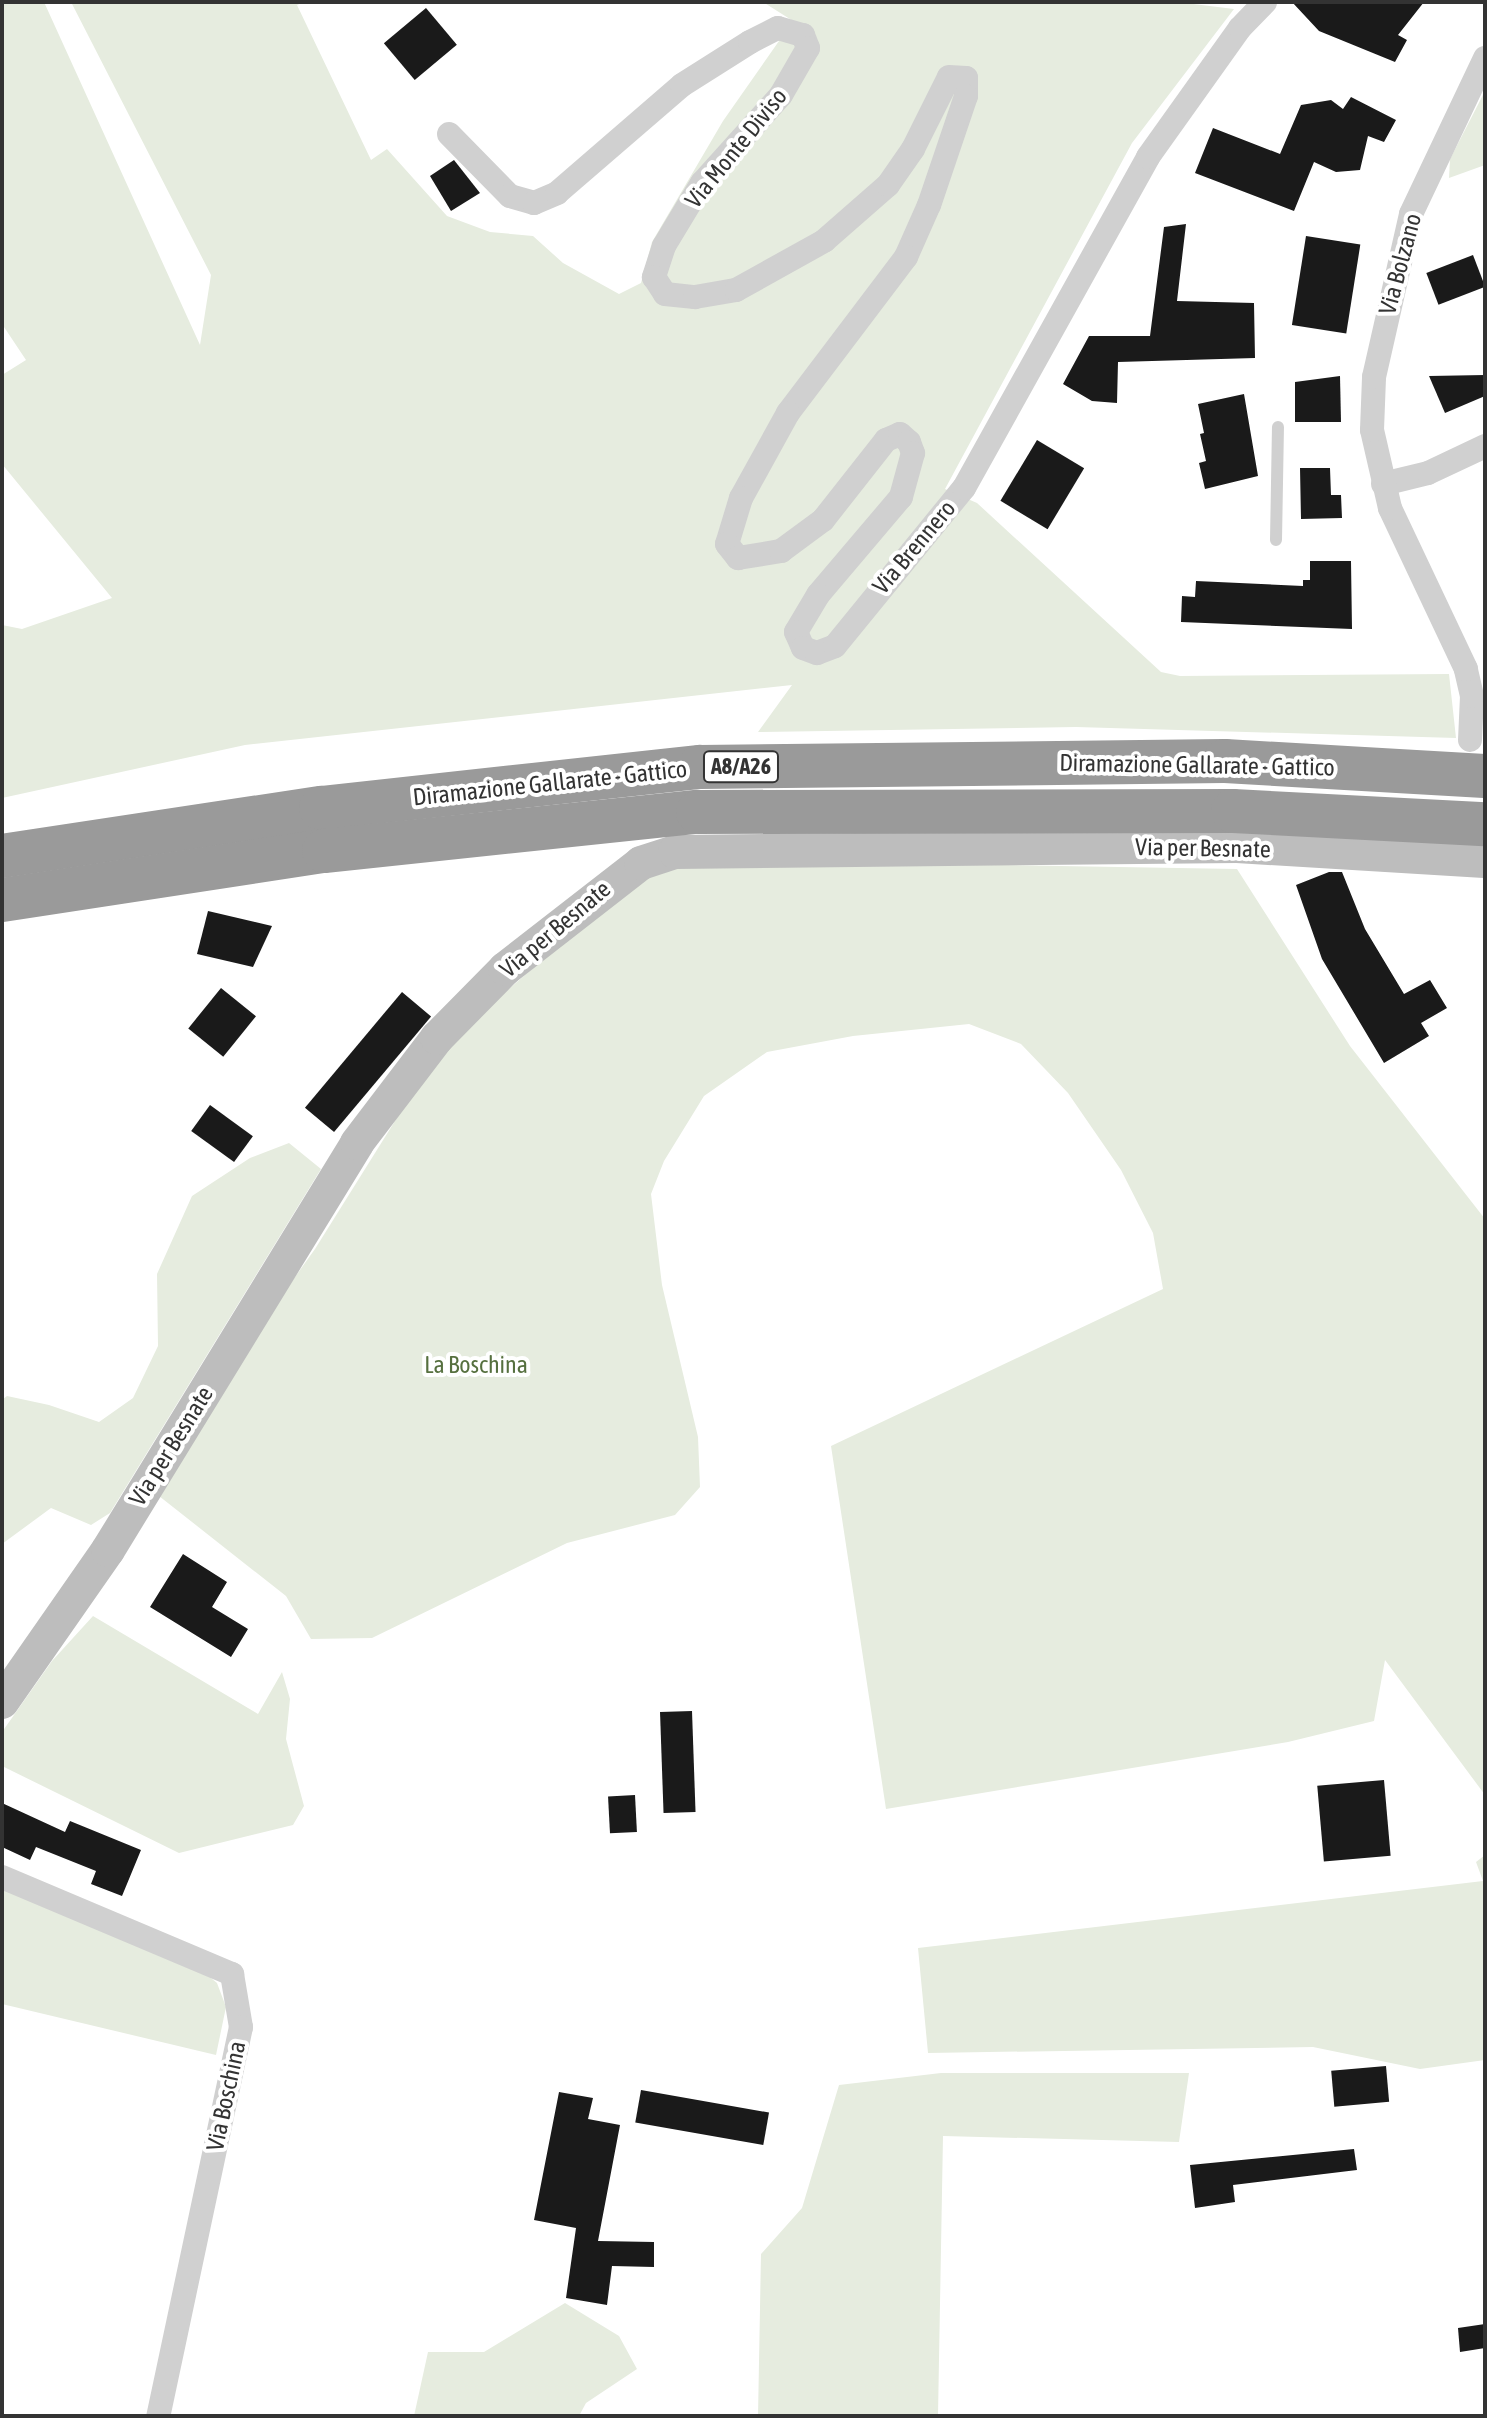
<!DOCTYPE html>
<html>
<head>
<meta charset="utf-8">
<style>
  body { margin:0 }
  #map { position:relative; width:1487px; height:2418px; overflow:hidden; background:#fff; font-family:"Asap Condensed",sans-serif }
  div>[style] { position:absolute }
  .green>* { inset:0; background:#e6ecdf }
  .building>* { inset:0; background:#1a1a1a; transform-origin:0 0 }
  .lane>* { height:12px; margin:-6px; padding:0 6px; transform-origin:6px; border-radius:6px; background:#d0d0d0 }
  .street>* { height:24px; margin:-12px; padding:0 12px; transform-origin:12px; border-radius:12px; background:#d0d0d0 }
  .secondary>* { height:34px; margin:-17px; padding:0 17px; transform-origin:17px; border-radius:17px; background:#bdbdbd }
  .highway>* { height:44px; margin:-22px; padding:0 22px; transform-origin:22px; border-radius:22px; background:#9a9a9a }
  span { translate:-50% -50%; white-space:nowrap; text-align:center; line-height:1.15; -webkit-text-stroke:8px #fff; paint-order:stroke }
  .shield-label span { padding:2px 6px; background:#fff; border:2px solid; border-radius:6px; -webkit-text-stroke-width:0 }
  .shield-label { font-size:22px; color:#333; font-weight:700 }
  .street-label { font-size:24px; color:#333 }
  .park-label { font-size:24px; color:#56703f }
  .frame { position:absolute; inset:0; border:4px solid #333; pointer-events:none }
</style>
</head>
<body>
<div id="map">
  <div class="green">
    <div style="clip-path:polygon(2px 2px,44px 2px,200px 345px,211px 275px,71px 2px,304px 2px,297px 5px,371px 160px,387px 149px,447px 216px,490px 232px,533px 236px,563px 263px,619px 294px,641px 283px,652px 242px,723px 121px,793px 21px,763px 2px,1177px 2px,1234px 9px,1132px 143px,945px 489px,977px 503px,1161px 672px,1180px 676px,1449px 674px,1456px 738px,1076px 727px,758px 732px,792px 685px,245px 745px,2px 798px,2px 625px,22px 629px,112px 598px,2px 464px,2px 375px,26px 360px,2px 324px)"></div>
    <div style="clip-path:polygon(1485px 91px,1485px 165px,1449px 178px,1450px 159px)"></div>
    <div style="clip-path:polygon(694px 860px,1237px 869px,1350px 1046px,1485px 1219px,1485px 1795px,1385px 1660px,1374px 1721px,1288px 1742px,886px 1809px,831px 1446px,1163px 1289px,1153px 1233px,1121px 1170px,1068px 1093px,1021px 1044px,969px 1024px,853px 1036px,767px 1052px,704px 1096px,664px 1161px,651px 1194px,662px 1285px,698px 1437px,700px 1487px,675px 1515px,567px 1543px,372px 1638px,311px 1639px,286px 1596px,159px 1496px,270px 1312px,315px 1249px,420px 1081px,487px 1008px,640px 875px)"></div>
    <div style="clip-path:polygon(289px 1143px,321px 1169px,110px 1513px,91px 1525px,51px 1508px,2px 1544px,2px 1400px,7px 1396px,49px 1405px,99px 1422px,133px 1398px,158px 1346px,157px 1274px,192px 1196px,250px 1158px)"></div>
    <div style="clip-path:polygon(93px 1616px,258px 1714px,282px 1672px,290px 1699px,286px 1739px,304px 1806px,293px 1825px,179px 1853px,2px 1766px,2px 1732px,52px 1661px)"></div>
    <div style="clip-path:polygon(1485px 1855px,1485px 2060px,1420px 2069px,1313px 2047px,928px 2053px,918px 1948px,1483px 1881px,1476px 1862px)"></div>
    <div style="clip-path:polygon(2px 1888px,199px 1968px,217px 1983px,226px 2007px,216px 2055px,2px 2004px)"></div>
    <div style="clip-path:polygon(941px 2073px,1189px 2073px,1179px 2142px,943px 2136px,938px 2416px,758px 2416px,761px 2254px,802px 2208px,839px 2085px)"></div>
    <div style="clip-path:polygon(565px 2303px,619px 2336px,637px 2369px,586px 2403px,579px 2416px,414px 2416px,428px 2352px,484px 2352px)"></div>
  </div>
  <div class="building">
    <div style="clip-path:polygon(1292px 2px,1424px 2px,1398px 35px,1407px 40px,1395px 62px,1319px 31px)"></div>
    <div style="left:426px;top:8px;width:48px;height:55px;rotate:50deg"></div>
    <div style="clip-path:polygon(1351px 97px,1396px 120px,1384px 142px,1368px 136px,1360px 170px,1336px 172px,1314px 162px,1294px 211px,1195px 173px,1213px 128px,1280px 154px,1301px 105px,1331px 100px,1343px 109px)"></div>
    <div style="clip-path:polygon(454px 160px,480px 193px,451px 211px,430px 176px)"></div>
    <div style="clip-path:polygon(1186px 224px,1177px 301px,1254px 303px,1255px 358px,1118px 362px,1117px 403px,1092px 401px,1063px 384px,1089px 336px,1150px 336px,1164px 227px)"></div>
    <div style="left:1306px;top:236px;width:55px;height:90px;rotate:9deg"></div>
    <div style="left:1473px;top:255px;width:34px;height:50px;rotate:69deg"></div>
    <div style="clip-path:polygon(1485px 375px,1485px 396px,1445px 413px,1429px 376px)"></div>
    <div style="clip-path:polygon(1340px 376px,1341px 422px,1295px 422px,1295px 382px)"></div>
    <div style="clip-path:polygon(1244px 394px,1258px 476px,1205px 489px,1199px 463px,1206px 461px,1200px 434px,1204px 433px,1198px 404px)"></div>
    <div style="left:1037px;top:440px;width:55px;height:71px;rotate:31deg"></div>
    <div style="clip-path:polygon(1300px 468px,1330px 468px,1331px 495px,1341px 495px,1342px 518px,1301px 519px)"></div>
    <div style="clip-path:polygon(1310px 561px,1351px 561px,1352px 629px,1181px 622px,1182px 596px,1195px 597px,1196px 581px,1303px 586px,1303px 580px,1310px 580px)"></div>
    <div style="clip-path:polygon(1329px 872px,1342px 872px,1365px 929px,1404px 994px,1430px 980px,1447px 1008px,1421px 1023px,1429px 1036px,1384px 1063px,1322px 959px,1296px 885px)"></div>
    <div style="clip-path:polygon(208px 911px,272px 926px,253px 967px,197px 954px)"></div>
    <div style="left:221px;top:988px;width:45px;height:52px;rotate:39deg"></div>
    <div style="left:402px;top:992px;width:38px;height:151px;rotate:40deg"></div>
    <div style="left:210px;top:1105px;width:53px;height:32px;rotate:36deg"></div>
    <div style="clip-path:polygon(183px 1554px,227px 1582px,212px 1607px,248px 1629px,231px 1657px,150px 1607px)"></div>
    <div style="left:692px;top:1711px;width:101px;height:32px;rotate:88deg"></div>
    <div style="left:1384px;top:1780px;width:76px;height:67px;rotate:85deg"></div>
    <div style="left:635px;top:1795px;width:37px;height:27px;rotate:87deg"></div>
    <div style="clip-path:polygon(2px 1803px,65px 1832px,70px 1821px,141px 1850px,122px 1896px,91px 1884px,96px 1871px,36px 1847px,30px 1860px,2px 1847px)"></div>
    <div style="left:1386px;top:2066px;width:36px;height:55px;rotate:85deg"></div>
    <div style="left:641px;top:2090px;width:130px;height:33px;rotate:10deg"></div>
    <div style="clip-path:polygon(559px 2092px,593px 2098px,588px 2119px,620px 2125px,598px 2241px,654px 2242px,654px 2267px,612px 2266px,607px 2305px,566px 2298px,576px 2228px,534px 2220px)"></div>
    <div style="clip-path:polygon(1354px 2149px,1357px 2170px,1233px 2185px,1235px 2202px,1195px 2208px,1190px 2165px)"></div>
    <div style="clip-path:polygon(1485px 2324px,1485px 2348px,1460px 2352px,1458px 2328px)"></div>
  </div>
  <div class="lane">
    <div style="left:1276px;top:540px;width:113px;rotate:-89deg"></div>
  </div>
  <div class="street">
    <div style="left:449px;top:134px;width:87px;rotate:45.5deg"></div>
    <div style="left:510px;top:196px;width:25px;rotate:16deg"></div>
    <div style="left:534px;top:203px;width:25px;rotate:-23deg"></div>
    <div style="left:557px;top:193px;width:165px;rotate:-40.8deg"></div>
    <div style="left:682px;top:85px;width:80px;rotate:-32.3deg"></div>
    <div style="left:750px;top:42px;width:31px;rotate:-27deg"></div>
    <div style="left:778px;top:28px;width:26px;rotate:16deg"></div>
    <div style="left:803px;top:35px;width:14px;rotate:69deg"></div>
    <div style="left:808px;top:48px;width:54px;rotate:119.9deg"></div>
    <div style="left:781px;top:95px;width:118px;rotate:131.9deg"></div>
    <div style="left:702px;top:183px;width:74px;rotate:121.1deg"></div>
    <div style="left:664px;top:246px;width:33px;rotate:108deg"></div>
    <div style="left:654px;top:277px;width:20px;rotate:57deg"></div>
    <div style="left:665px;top:294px;width:30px;rotate:6deg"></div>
    <div style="left:695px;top:297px;width:42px;rotate:-9.7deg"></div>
    <div style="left:736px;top:290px;width:101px;rotate:-29.1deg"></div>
    <div style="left:824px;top:241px;width:85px;rotate:-41.2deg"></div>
    <div style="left:888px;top:185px;width:44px;rotate:-55.2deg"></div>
    <div style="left:913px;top:149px;width:80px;rotate:-63.4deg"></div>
    <div style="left:949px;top:77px;width:17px;rotate:3deg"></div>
    <div style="left:966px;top:78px;width:18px;rotate:90deg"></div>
    <div style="left:966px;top:96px;width:115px;rotate:108.7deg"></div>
    <div style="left:929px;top:205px;width:57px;rotate:113.9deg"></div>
    <div style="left:906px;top:257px;width:196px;rotate:127.1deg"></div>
    <div style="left:788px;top:413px;width:97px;rotate:118.9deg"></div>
    <div style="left:741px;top:498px;width:48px;rotate:106.9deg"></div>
    <div style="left:727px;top:544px;width:18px;rotate:52deg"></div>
    <div style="left:738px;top:558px;width:44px;rotate:-9.2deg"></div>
    <div style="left:781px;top:551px;width:52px;rotate:-36.4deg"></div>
    <div style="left:823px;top:520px;width:102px;rotate:-51.8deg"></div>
    <div style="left:886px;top:440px;width:15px;rotate:-23deg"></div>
    <div style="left:900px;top:434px;width:12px;rotate:42deg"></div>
    <div style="left:909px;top:442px;width:12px;rotate:70deg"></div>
    <div style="left:913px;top:453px;width:46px;rotate:105.3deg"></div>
    <div style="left:901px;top:497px;width:128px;rotate:130.3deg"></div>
    <div style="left:818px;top:595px;width:43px;rotate:120.7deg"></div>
    <div style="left:796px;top:632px;width:17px;rotate:66deg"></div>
    <div style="left:803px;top:648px;width:15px;rotate:20deg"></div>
    <div style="left:817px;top:653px;width:19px;rotate:-21deg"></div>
    <div style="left:835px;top:646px;width:204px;rotate:-50.8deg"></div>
    <div style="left:964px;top:488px;width:379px;rotate:-60.9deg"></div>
    <div style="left:1148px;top:157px;width:158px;rotate:-54.5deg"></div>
    <div style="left:1240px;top:28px;width:36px;rotate:-46deg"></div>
    <div style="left:1383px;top:484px;width:46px;rotate:-13.7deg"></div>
    <div style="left:1428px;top:473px;width:63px;rotate:-25.3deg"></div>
    <div style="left:1470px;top:740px;width:44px;rotate:-87.4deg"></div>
    <div style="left:1472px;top:696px;width:28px;rotate:-103deg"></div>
    <div style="left:1466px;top:669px;width:178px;rotate:-115.3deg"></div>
    <div style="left:1390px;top:508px;width:80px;rotate:-103deg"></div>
    <div style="left:1372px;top:430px;width:53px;rotate:-87.8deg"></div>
    <div style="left:1374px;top:377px;width:167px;rotate:-77.2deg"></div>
    <div style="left:1411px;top:214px;width:173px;rotate:-64.6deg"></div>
    <div style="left:2px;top:1877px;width:250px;rotate:22.9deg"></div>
    <div style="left:232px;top:1974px;width:54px;rotate:80.4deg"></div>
    <div style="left:241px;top:2027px;width:398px;rotate:102deg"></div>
  </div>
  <div class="secondary">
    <div style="left:2px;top:1702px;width:185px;rotate:-55.1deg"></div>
    <div style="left:108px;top:1550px;width:477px;rotate:-58.5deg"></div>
    <div style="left:357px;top:1143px;width:132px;rotate:-52.7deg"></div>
    <div style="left:437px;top:1038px;width:97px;rotate:-45.4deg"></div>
    <div style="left:505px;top:969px;width:172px;rotate:-37.9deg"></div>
    <div style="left:641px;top:863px;width:36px;rotate:-18deg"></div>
    <div style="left:675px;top:852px;width:562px;rotate:-0.61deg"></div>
    <div style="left:1237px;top:846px;width:248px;rotate:3.5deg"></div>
  </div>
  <div class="highway">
    <div style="left:2px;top:856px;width:323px;rotate:-8.6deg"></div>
    <div style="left:321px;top:808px;width:381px;rotate:-6.2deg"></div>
    <div style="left:700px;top:767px;width:525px;rotate:-0.65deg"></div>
    <div style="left:1225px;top:761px;width:260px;rotate:3.3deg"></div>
    <div style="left:2px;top:900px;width:326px;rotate:-8.7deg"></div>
    <div style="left:324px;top:851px;width:376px;rotate:-6deg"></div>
    <div style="left:698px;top:812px;width:535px;rotate:-0.11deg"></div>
    <div style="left:1233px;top:811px;width:252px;rotate:3deg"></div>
  </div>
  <div class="shield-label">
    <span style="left:741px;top:767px">A8/A26</span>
  </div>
  <div class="street-label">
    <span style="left:736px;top:148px;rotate:-51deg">Via Monte Diviso</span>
    <span style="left:1400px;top:264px;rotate:-75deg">Via Bolzano</span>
    <span style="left:914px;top:547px;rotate:-50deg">Via Brennero</span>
    <span style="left:1197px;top:765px;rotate:1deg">Diramazione Gallarate - Gattico</span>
    <span style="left:550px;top:783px;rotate:-6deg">Diramazione Gallarate - Gattico</span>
    <span style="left:1203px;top:848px;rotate:1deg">Via per Besnate</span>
    <span style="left:555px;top:929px;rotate:-40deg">Via per Besnate</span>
    <span style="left:171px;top:1446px;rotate:-58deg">Via per Besnate</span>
    <span style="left:226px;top:2096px;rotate:-78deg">Via Boschina</span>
  </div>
  <div class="park-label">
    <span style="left:476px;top:1365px">La Boschina</span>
  </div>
  <div class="frame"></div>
</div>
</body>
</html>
